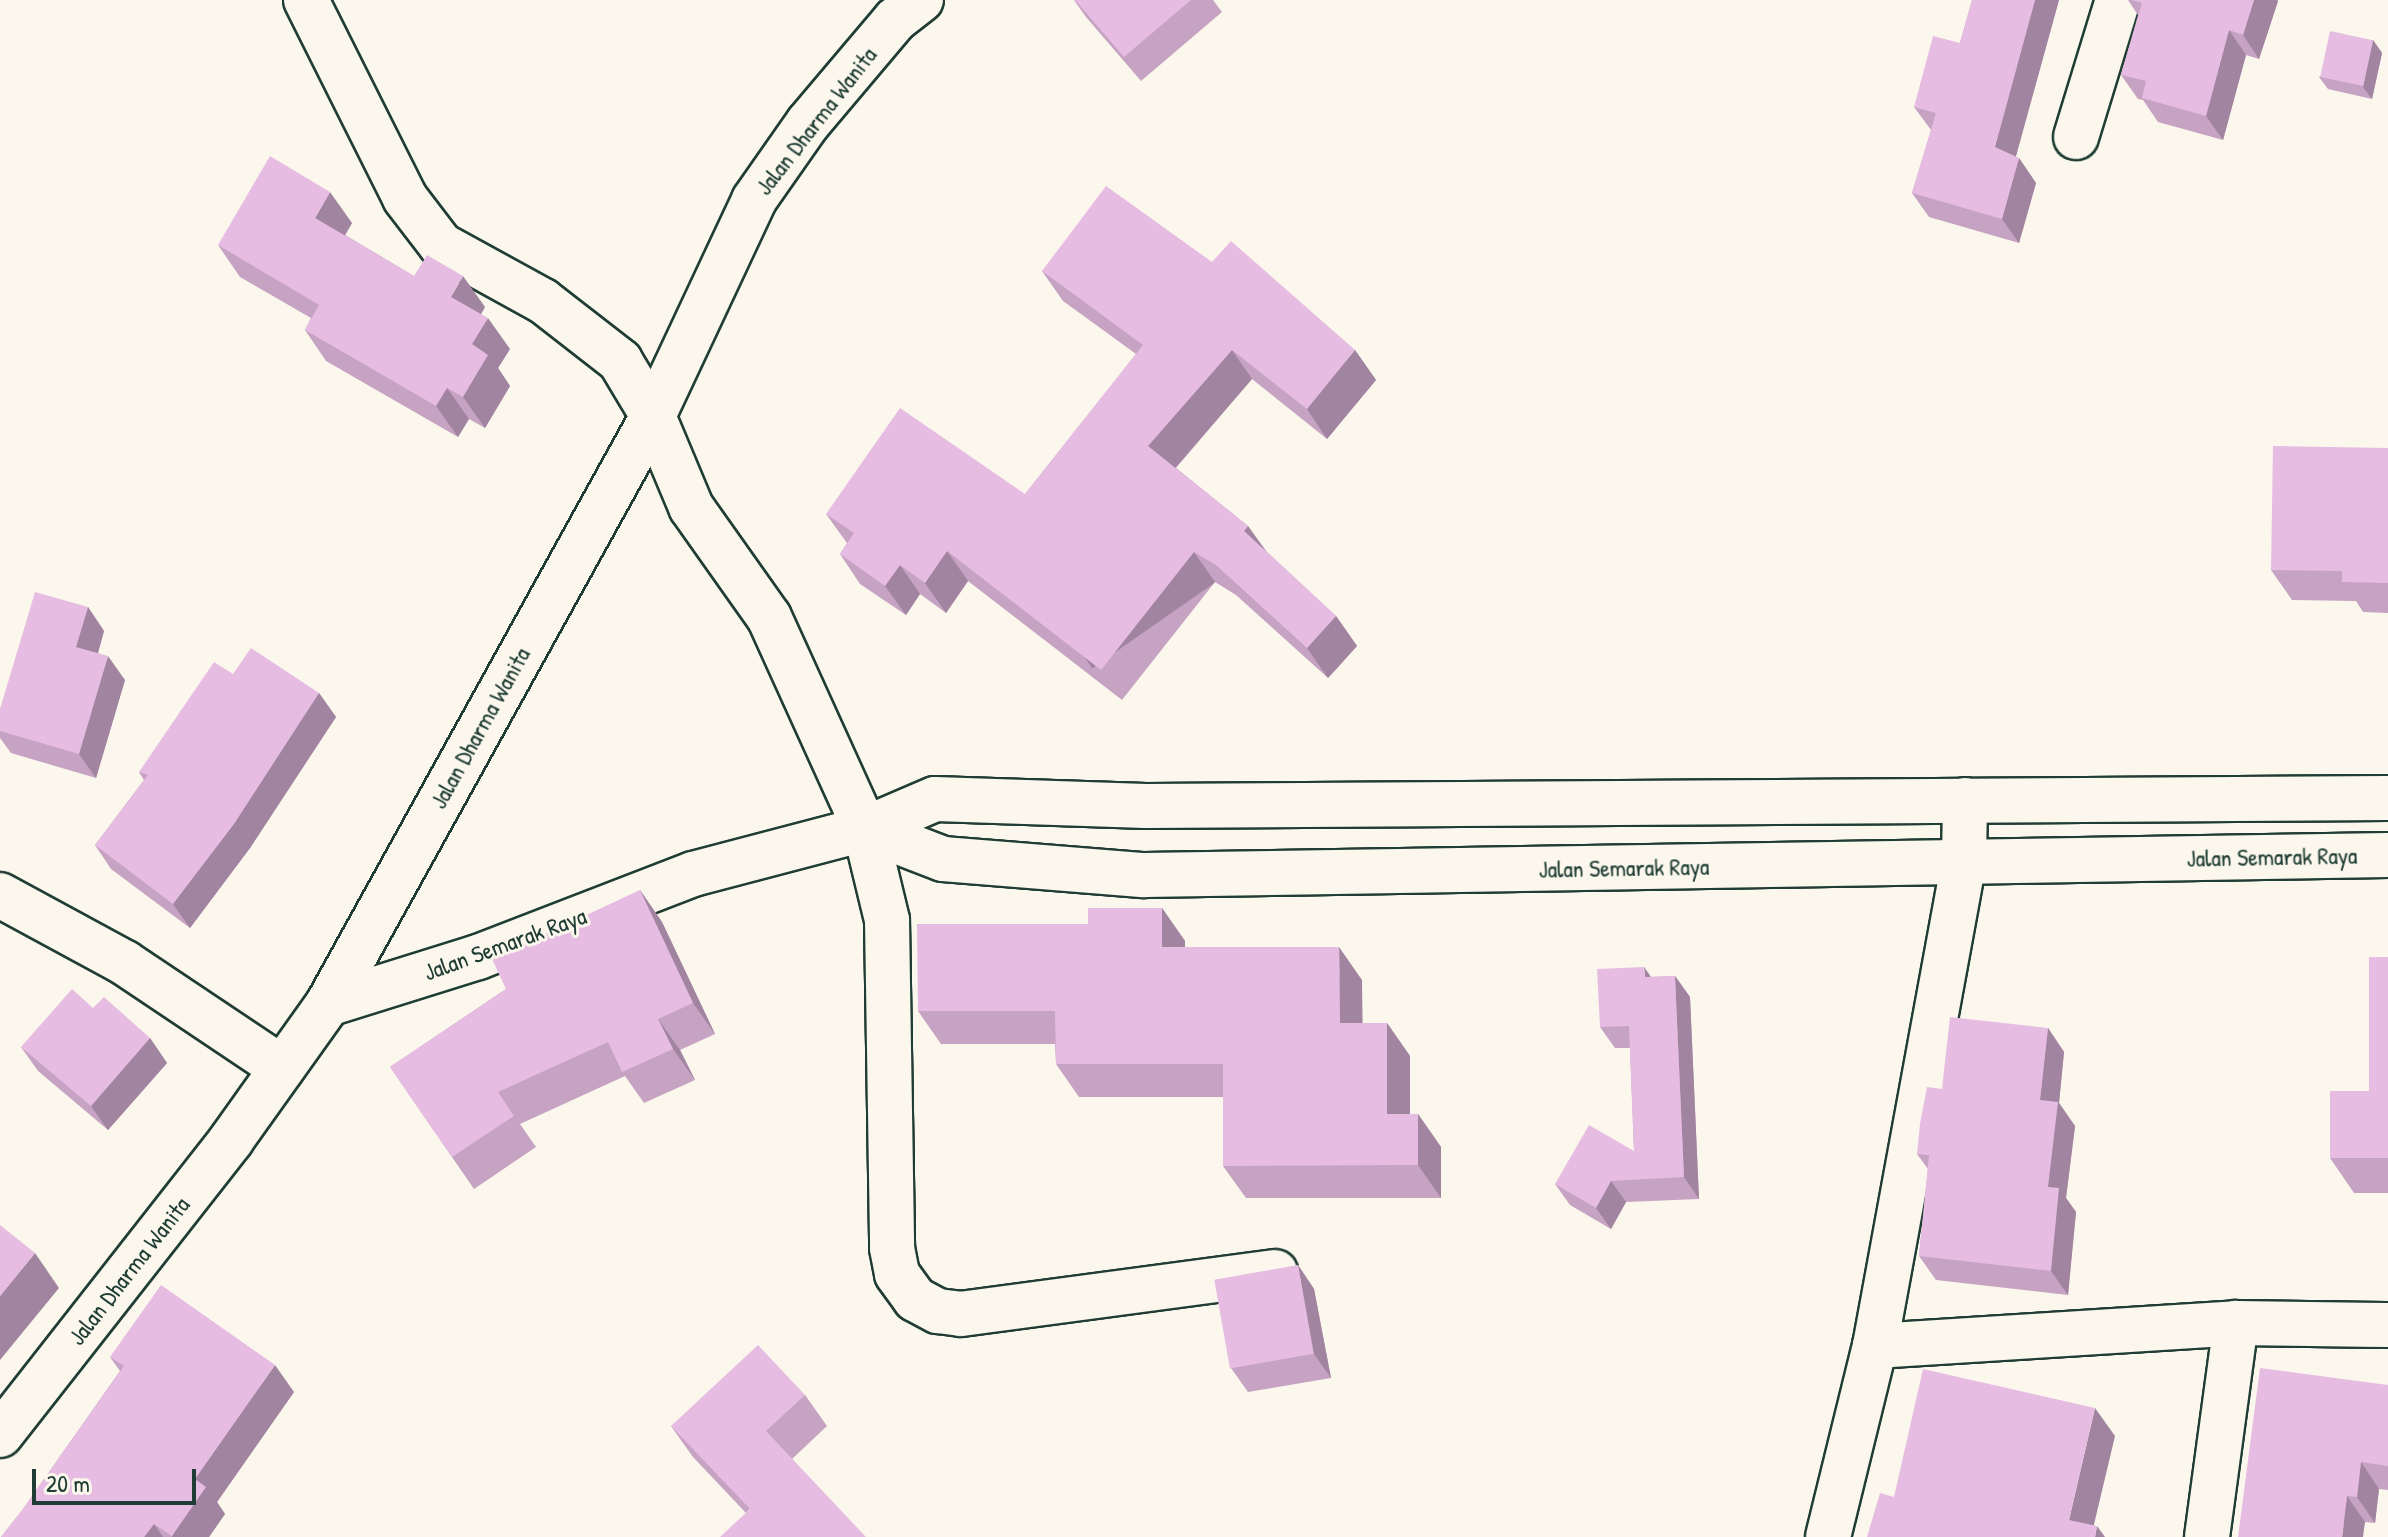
<!DOCTYPE html>
<html>
<head>
<meta charset="utf-8">
<style>
  body { margin:0 }
  #map { position:relative; width:2388px; height:1537px; overflow:hidden; background:#fbf7ec; font-family:"Patrick Hand",sans-serif }
  div>[style] { position:absolute }
  .roads { filter:drop-shadow(2px 0 #1f3d34) drop-shadow(-2px 0 #1f3d34) drop-shadow(0 2px #1f3d34) drop-shadow(0 -2px #1f3d34) }
  .minor>* { height:44px; margin:-22px; padding:0 22px; transform-origin:22px; border-radius:22px; background:#fbf7ec }
  .wall>* { inset:0; background:#c6a2c3 }
  .shaded-wall>* { inset:0; background:#a1849f; transform-origin:0 0 }
  .building>* { inset:0; background:#e6bce3; transform-origin:0 0 }
  span { translate:-50% -50%; white-space:nowrap; text-align:center; line-height:1.15; -webkit-text-stroke:6px #fbf7ec; paint-order:stroke }
  .street-label { font-size:24px; color:#1f3d34 }
  .scale { position:absolute; left:32px; top:1469px; width:164px; height:36px; box-sizing:border-box; border:4px solid #1f3d34; border-top:0; padding-left:10px; font-size:24px; line-height:28px; white-space:nowrap; color:#1f3d34; -webkit-text-stroke:6px #fbf7ec; paint-order:stroke }
</style>
</head>
<body>
<div id="map">
  <div class="roads">
    <div class="minor">
      <div style="left:306px;top:0;width:221px;rotate:63.4deg"></div>
      <div style="left:405px;top:198px;width:59px;rotate:52.5deg"></div>
      <div style="left:441px;top:245px;width:116px;rotate:28.8deg"></div>
      <div style="left:543px;top:301px;width:98px;rotate:37.9deg"></div>
      <div style="left:620px;top:361px;width:64px;rotate:59deg"></div>
      <div style="left:653px;top:416px;width:99px;rotate:67.3deg"></div>
      <div style="left:691px;top:507px;width:135px;rotate:54.7deg"></div>
      <div style="left:769px;top:617px;width:233px;rotate:65.6deg"></div>
      <div style="left:865px;top:829px;width:94px;rotate:76.4deg"></div>
      <div style="left:887px;top:920px;width:328px;rotate:89.1deg"></div>
      <div style="left:892px;top:1248px;width:26px;rotate:79deg"></div>
      <div style="left:897px;top:1274px;width:31px;rotate:54deg"></div>
      <div style="left:915px;top:1299px;width:26px;rotate:28deg"></div>
      <div style="left:938px;top:1311px;width:23px;rotate:7deg"></div>
      <div style="left:961px;top:1314px;width:317px;rotate:-7.6deg"></div>
      <div style="left:2076px;top:137px;width:143px;rotate:-73deg"></div>
      <div style="left:865px;top:829px;width:84px;rotate:21deg"></div>
      <div style="left:943px;top:859px;width:202px;rotate:4.6deg"></div>
      <div style="left:1144px;top:875px;width:1244px;rotate:-0.92deg"></div>
      <div style="left:0;top:895px;width:142px;rotate:28.5deg"></div>
      <div style="left:125px;top:963px;width:189px;rotate:33.8deg"></div>
      <div style="left:328px;top:1004px;width:157px;rotate:-17.4deg"></div>
      <div style="left:478px;top:957px;width:230px;rotate:-21.1deg"></div>
      <div style="left:693px;top:874px;width:178px;rotate:-14.7deg"></div>
      <div style="left:865px;top:829px;width:76px;rotate:-23.2deg"></div>
      <div style="left:935px;top:799px;width:211px;rotate:1.9deg"></div>
      <div style="left:1146px;top:806px;width:1242px;rotate:-0.37deg"></div>
      <div style="left:1875px;top:1346px;width:362px;rotate:-3.6deg"></div>
      <div style="left:2236px;top:1323px;width:152px;rotate:0.8deg"></div>
      <div style="left:0;top:1435px;width:375px;rotate:-51.9deg"></div>
      <div style="left:231px;top:1140px;width:167px;rotate:-54.5deg"></div>
      <div style="left:328px;top:1004px;width:672px;rotate:-61.07deg"></div>
      <div style="left:653px;top:416px;width:238px;rotate:-64.9deg"></div>
      <div style="left:754px;top:200px;width:94px;rotate:-55deg"></div>
      <div style="left:808px;top:123px;width:135px;rotate:-49.8deg"></div>
      <div style="left:895px;top:20px;width:33px;rotate:-38deg"></div>
      <div style="left:1828px;top:1537px;width:197px;rotate:-76.2deg"></div>
      <div style="left:1875px;top:1346px;width:491px;rotate:-79.6deg"></div>
      <div style="left:1964px;top:863px;width:63px;rotate:-89.1deg"></div>
      <div style="left:2207px;top:1537px;width:216px;rotate:-82.3deg"></div>
    </div>
  </div>
  <div class="wall">
    <div style="clip-path:polygon(1074px 0,1213px 0,1222px 12px,1141px 81px,1086px 17px)"></div>
    <div style="clip-path:polygon(1972px 0,2059px 0,2015px 157px,2019px 158px,2036px 183px,2019px 243px,1929px 217px,1912px 193px,1931px 130px,1914px 107px,1960px 43px)"></div>
    <div style="clip-path:polygon(2128px 0,2277px 0,2278px 1px,2259px 59px,2246px 55px,2223px 140px,2158px 122px,2143px 100px,2138px 99px,2121px 75px,2138px 15px)"></div>
    <div style="clip-path:polygon(2373px 40px,2382px 53px,2372px 99px,2328px 89px,2319px 77px)"></div>
    <div style="clip-path:polygon(352px 223px,345px 235px,414px 276px,485px 307px,481px 314px,510px 349px,498px 368px,510px 386px,485px 428px,469px 419px,458px 437px,326px 361px,305px 330px,311px 318px,240px 277px,218px 245px)"></div>
    <div style="clip-path:polygon(1212px 262px,1355px 350px,1376px 380px,1327px 439px,1252px 379px,1176px 468px,1248px 526px,1267px 552px,1336px 616px,1357px 646px,1328px 678px,1236px 595px,1215px 582px,1122px 700px,968px 581px,946px 613px,920px 594px,906px 615px,860px 584px,840px 554px,847px 543px,826px 514px,1025px 494px,1136px 354px,1063px 301px,1042px 271px)"></div>
    <div style="clip-path:polygon(2388px 448px,2388px 613px,2363px 612px,2356px 601px,2292px 600px,2271px 570px)"></div>
    <div style="clip-path:polygon(88px 607px,104px 631px,98px 653px,125px 680px,96px 778px,11px 753px,0 738px,0 709px)"></div>
    <div style="clip-path:polygon(233px 674px,319px 693px,336px 717px,250px 848px,190px 928px,111px 869px,95px 845px,144px 780px,139px 772px)"></div>
    <div style="clip-path:polygon(640px 890px,662px 922px,715px 1034px,680px 1050px,695px 1080px,644px 1103px,625px 1076px,520px 1124px,536px 1147px,474px 1189px,390px 1067px,506px 989px)"></div>
    <div style="clip-path:polygon(1162px 908px,1185px 941px,1185px 947px,1362px 980px,1362px 1023px,1387px 1023px,1410px 1056px,1410px 1114px,1418px 1114px,1441px 1147px,1441px 1198px,1246px 1198px,1223px 1166px,1223px 1097px,1079px 1097px,1056px 1064px,1055px 1044px,941px 1044px,918px 1011px,1088px 924px)"></div>
    <div style="clip-path:polygon(2388px 957px,2388px 1193px,2354px 1193px,2330px 1158px,2369px 1091px)"></div>
    <div style="clip-path:polygon(1675px 976px,1690px 997px,1699px 1199px,1626px 1202px,1611px 1229px,1570px 1205px,1555px 1184px,1634px 1151px,1630px 1048px,1615px 1048px,1600px 1027px,1651px 977px)"></div>
    <div style="clip-path:polygon(93px 1008px,150px 1038px,167px 1063px,108px 1130px,38px 1071px,21px 1047px)"></div>
    <div style="clip-path:polygon(2048px 1028px,2064px 1052px,2059px 1103px,2075px 1126px,2066px 1198px,2076px 1212px,2068px 1295px,1936px 1280px,1919px 1256px,1928px 1169px,1917px 1154px,1942px 1089px)"></div>
    <div style="clip-path:polygon(1298px 1265px,1314px 1289px,1331px 1378px,1248px 1392px,1231px 1368px)"></div>
    <div style="clip-path:polygon(110px 1357px,294px 1392px,217px 1502px,225px 1514px,209px 1537px,1px 1537px,23px 1509px,120px 1371px)"></div>
    <div style="clip-path:polygon(2388px 1385px,2388px 1490px,2379px 1489px,2375px 1523px,2365px 1522px,2238px 1537px)"></div>
    <div style="clip-path:polygon(805px 1395px,827px 1426px,792px 1459px,746px 1513px,693px 1457px,671px 1426px)"></div>
  </div>
  <div class="shaded-wall">
    <div style="clip-path:polygon(2035px 0,2059px 0,2012px 171px,1995px 147px)"></div>
    <div style="clip-path:polygon(2254px 0,2277px 0,2278px 1px,2259px 59px,2243px 35px)"></div>
    <div style="clip-path:polygon(2229px 30px,2246px 55px,2223px 140px,2206px 116px)"></div>
    <div style="clip-path:polygon(2373px 40px,2382px 53px,2372px 99px,2363px 87px)"></div>
    <div style="clip-path:polygon(2019px 158px,2036px 183px,2019px 243px,2002px 219px)"></div>
    <div style="clip-path:polygon(330px 192px,352px 223px,337px 249px,315px 218px)"></div>
    <div style="clip-path:polygon(463px 276px,485px 307px,473px 328px,451px 297px)"></div>
    <div style="clip-path:polygon(488px 318px,510px 349px,498px 368px,510px 386px,485px 428px,463px 397px,472px 344px)"></div>
    <div style="clip-path:polygon(1232px 350px,1252px 379px,1169px 475px,1148px 446px)"></div>
    <div style="clip-path:polygon(1355px 350px,1376px 380px,1327px 439px,1307px 409px)"></div>
    <div style="clip-path:polygon(447px 388px,469px 419px,458px 437px,436px 406px)"></div>
    <div style="clip-path:polygon(1248px 526px,1269px 556px,1244px 531px)"></div>
    <div style="clip-path:polygon(947px 551px,968px 581px,946px 613px,925px 583px)"></div>
    <div style="left:1194px;top:552px;width:37px;height:150px;rotate:55deg"></div>
    <div style="clip-path:polygon(900px 565px,920px 594px,906px 615px,885px 586px)"></div>
    <div style="clip-path:polygon(88px 607px,104px 631px,93px 671px,76px 647px)"></div>
    <div style="clip-path:polygon(1336px 616px,1357px 646px,1328px 678px,1307px 648px)"></div>
    <div style="clip-path:polygon(108px 656px,125px 680px,96px 778px,79px 754px)"></div>
    <div style="clip-path:polygon(319px 693px,336px 717px,250px 848px,190px 928px,173px 904px)"></div>
    <div style="clip-path:polygon(640px 890px,662px 922px,715px 1034px,693px 1003px)"></div>
    <div style="clip-path:polygon(1162px 908px,1185px 941px,1185px 979px,1162px 947px)"></div>
    <div style="clip-path:polygon(1339px 947px,1362px 980px,1363px 1056px,1340px 1023px)"></div>
    <div style="clip-path:polygon(1644px 967px,1659px 988px,1645px 977px)"></div>
    <div style="clip-path:polygon(1675px 976px,1690px 997px,1699px 1199px,1684px 1177px)"></div>
    <div style="clip-path:polygon(658px 1019px,680px 1050px,695px 1080px,673px 1049px)"></div>
    <div style="clip-path:polygon(1387px 1023px,1410px 1056px,1410px 1147px,1387px 1114px)"></div>
    <div style="clip-path:polygon(2048px 1028px,2064px 1052px,2059px 1103px,2075px 1126px,2066px 1198px,2076px 1212px,2068px 1295px,2051px 1271px,2048px 1187px,2040px 1100px)"></div>
    <div style="clip-path:polygon(150px 1038px,167px 1063px,108px 1130px,91px 1106px)"></div>
    <div style="clip-path:polygon(1418px 1114px,1441px 1147px,1441px 1198px,1418px 1165px)"></div>
    <div style="clip-path:polygon(1611px 1181px,1626px 1202px,1611px 1229px,1596px 1208px)"></div>
    <div style="clip-path:polygon(35px 1253px,59px 1288px,0 1360px,0 1296px)"></div>
    <div style="clip-path:polygon(1298px 1265px,1314px 1289px,1331px 1378px,1314px 1354px)"></div>
    <div style="clip-path:polygon(275px 1365px,294px 1392px,217px 1502px,225px 1514px,209px 1537px,172px 1537px,195px 1479px)"></div>
    <div style="clip-path:polygon(2095px 1408px,2115px 1436px,2091px 1537px,2069px 1520px)"></div>
    <div style="clip-path:polygon(2361px 1462px,2379px 1489px,2375px 1523px,2357px 1497px)"></div>
    <div style="clip-path:polygon(2347px 1496px,2365px 1522px,2363px 1537px,2342px 1537px)"></div>
    <div style="clip-path:polygon(154px 1524px,163px 1537px,144px 1537px)"></div>
    <div style="clip-path:polygon(2097px 1526px,2105px 1537px,2095px 1537px)"></div>
  </div>
  <div class="building">
    <div style="clip-path:polygon(1075px 0,1191px 0,1124px 57px)"></div>
    <div style="clip-path:polygon(1972px 0,2035px 0,1995px 147px,2019px 158px,2002px 219px,1912px 193px,1936px 113px,1914px 107px,1933px 36px,1960px 43px)"></div>
    <div style="clip-path:polygon(2132px 0,2254px 0,2243px 35px,2229px 30px,2206px 116px,2142px 98px,2146px 81px,2121px 75px,2142px 3px)"></div>
    <div style="left:2330px;top:31px;width:44px;height:47px;rotate:12deg"></div>
    <div style="clip-path:polygon(270px 156px,330px 192px,315px 218px,414px 276px,427px 255px,463px 276px,451px 297px,488px 318px,472px 344px,488px 355px,463px 397px,447px 388px,436px 406px,305px 330px,319px 305px,218px 245px)"></div>
    <div style="clip-path:polygon(1106px 186px,1212px 262px,1231px 241px,1355px 350px,1307px 409px,1232px 350px,1148px 446px,1248px 526px,1244px 531px,1336px 616px,1307px 648px,1216px 565px,1194px 552px,1101px 670px,947px 551px,925px 583px,900px 565px,885px 586px,840px 554px,854px 533px,826px 514px,900px 408px,1025px 494px,1143px 345px,1042px 271px)"></div>
    <div style="clip-path:polygon(2273px 446px,2388px 448px,2388px 583px,2342px 582px,2342px 571px,2271px 570px)"></div>
    <div style="clip-path:polygon(35px 592px,88px 607px,76px 647px,108px 656px,79px 754px,0 731px,0 709px)"></div>
    <div style="clip-path:polygon(251px 648px,319px 693px,234px 824px,173px 904px,95px 845px,148px 775px,139px 772px,214px 662px,233px 674px)"></div>
    <div style="clip-path:polygon(640px 890px,693px 1003px,658px 1019px,673px 1049px,622px 1072px,608px 1042px,498px 1092px,514px 1116px,452px 1157px,390px 1067px,506px 989px,492px 959px)"></div>
    <div style="clip-path:polygon(1088px 908px,1162px 908px,1162px 947px,1339px 947px,1340px 1023px,1387px 1023px,1387px 1114px,1418px 1114px,1418px 1165px,1223px 1166px,1223px 1064px,1056px 1064px,1055px 1011px,918px 1011px,917px 924px,1088px 924px)"></div>
    <div style="clip-path:polygon(2369px 957px,2388px 957px,2388px 1158px,2330px 1158px,2330px 1091px,2369px 1091px)"></div>
    <div style="clip-path:polygon(1644px 967px,1645px 977px,1675px 976px,1684px 1177px,1611px 1181px,1596px 1208px,1555px 1184px,1589px 1125px,1634px 1151px,1629px 1026px,1600px 1027px,1597px 969px)"></div>
    <div style="clip-path:polygon(72px 989px,93px 1008px,104px 997px,150px 1038px,91px 1106px,21px 1047px)"></div>
    <div style="clip-path:polygon(1950px 1017px,2048px 1028px,2040px 1100px,2058px 1102px,2048px 1187px,2059px 1188px,2051px 1271px,1919px 1256px,1929px 1155px,1917px 1154px,1920px 1124px,1927px 1087px,1942px 1089px)"></div>
    <div style="clip-path:polygon(0 1225px,35px 1253px,0 1296px)"></div>
    <div style="left:1298px;top:1265px;width:90px;height:85px;rotate:80deg"></div>
    <div style="clip-path:polygon(161px 1285px,275px 1365px,195px 1479px,206px 1487px,172px 1536px,154px 1524px,144px 1537px,1px 1537px,23px 1509px,124px 1366px,110px 1357px)"></div>
    <div style="clip-path:polygon(758px 1345px,805px 1395px,766px 1431px,866px 1537px,720px 1537px,750px 1509px,671px 1426px)"></div>
    <div style="clip-path:polygon(2260px 1368px,2388px 1385px,2388px 1466px,2361px 1462px,2357px 1497px,2347px 1496px,2342px 1537px,2238px 1537px)"></div>
    <div style="clip-path:polygon(1923px 1369px,2095px 1408px,2069px 1520px,2097px 1526px,2095px 1537px,1867px 1537px,1880px 1493px,1894px 1497px)"></div>
  </div>
  <div class="street-label">
    <span style="left:816px;top:121px;rotate:-52deg">Jalan Dharma Wanita</span>
    <span style="left:480px;top:728px;rotate:-61deg">Jalan Dharma Wanita</span>
    <span style="left:2272px;top:857px;rotate:-1deg">Jalan Semarak Raya</span>
    <span style="left:1624px;top:868px;rotate:-1deg">Jalan Semarak Raya</span>
    <span style="left:505px;top:944px;rotate:-20deg">Jalan Semarak Raya</span>
    <span style="left:129px;top:1271px;rotate:-52deg">Jalan Dharma Wanita</span>
  </div>
  <div class="scale">20 m</div>
</div>
</body>
</html>
